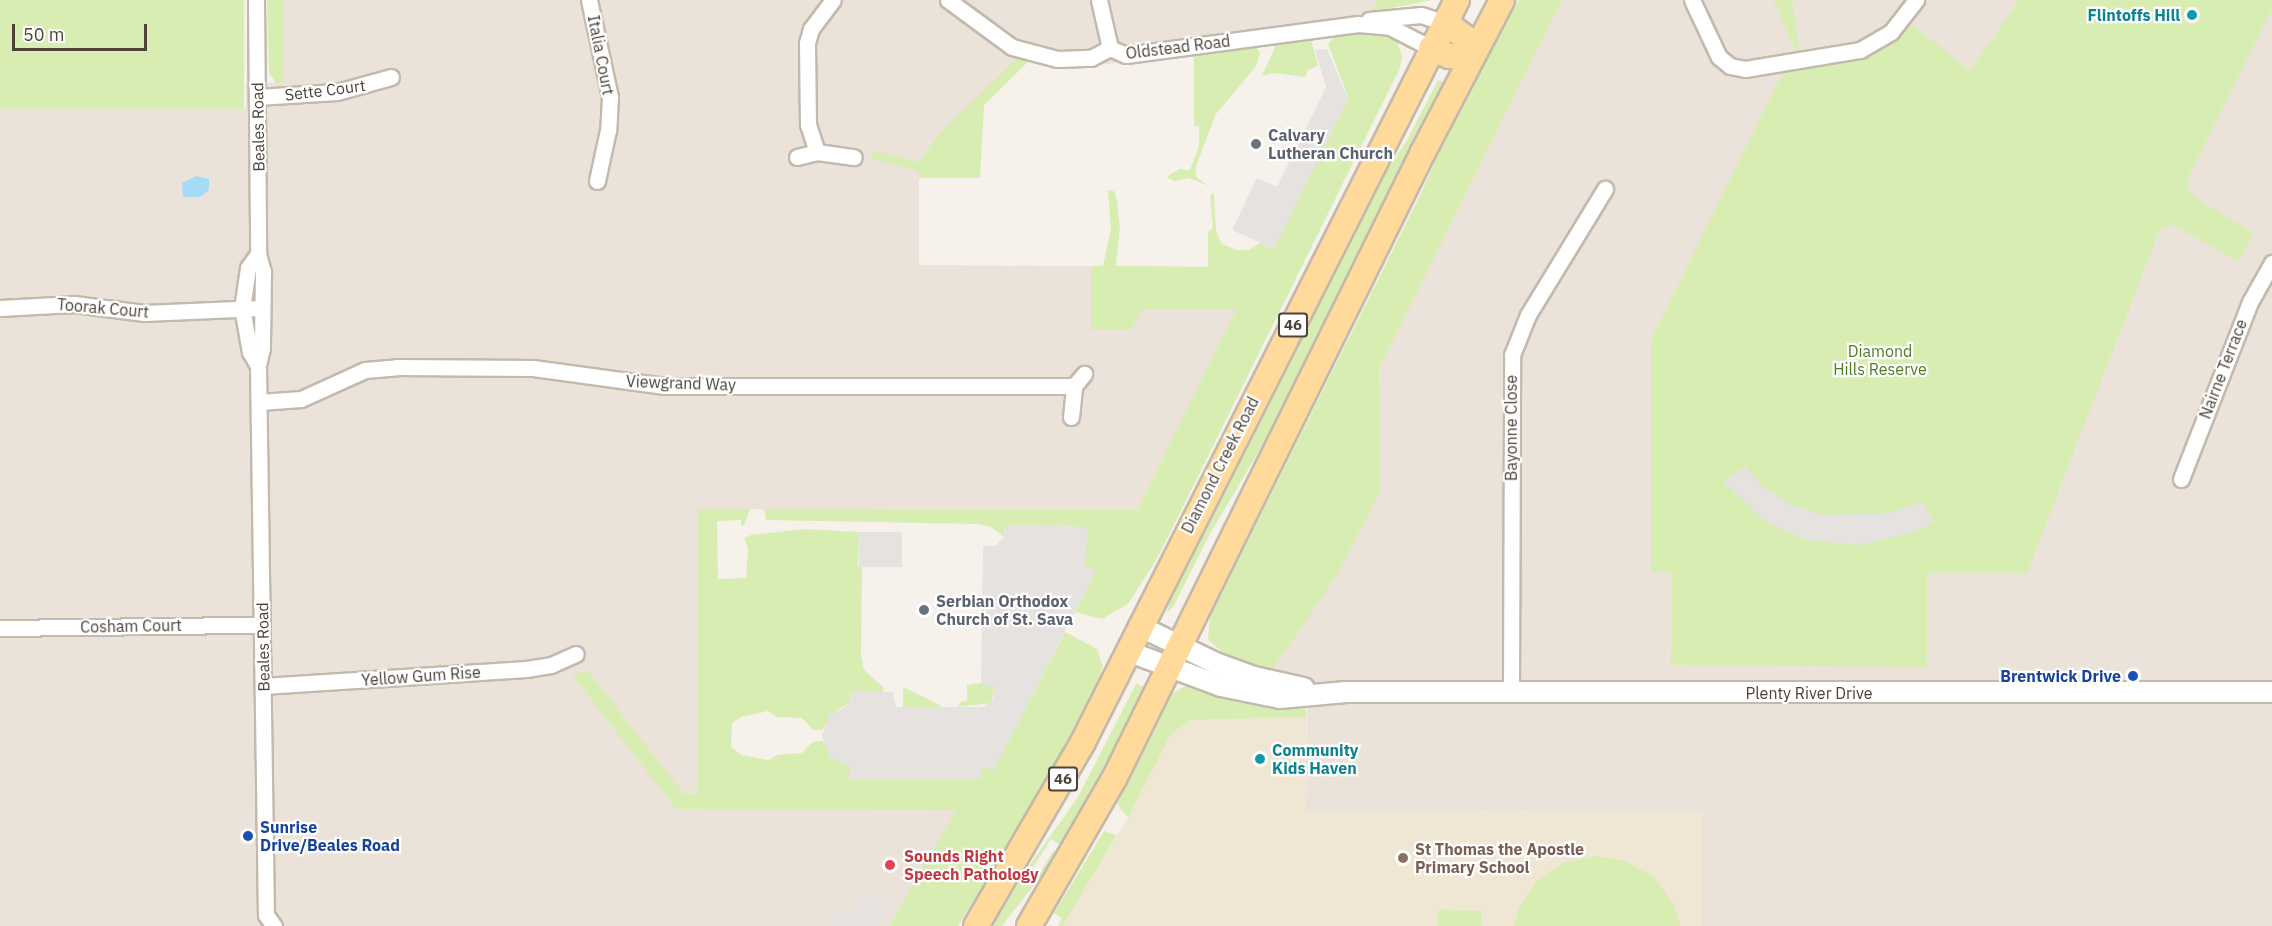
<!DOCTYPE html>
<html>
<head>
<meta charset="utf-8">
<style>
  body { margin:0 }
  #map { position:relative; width:2272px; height:926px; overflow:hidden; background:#f6f2eb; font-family:"IBM Plex Sans",sans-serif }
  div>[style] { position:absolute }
  .residential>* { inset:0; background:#ebe3d9 }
  .education>* { inset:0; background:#f0e6d4 }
  .green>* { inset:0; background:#d7edb1; transform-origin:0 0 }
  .parking>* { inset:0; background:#e5e2df; transform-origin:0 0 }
  .water>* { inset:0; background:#a4dcf7 }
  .roads { filter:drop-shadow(2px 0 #c3b9ac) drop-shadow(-2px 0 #c3b9ac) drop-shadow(0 2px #c3b9ac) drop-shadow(0 -2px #c3b9ac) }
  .minor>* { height:15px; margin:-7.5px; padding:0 7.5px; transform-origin:7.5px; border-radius:7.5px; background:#fff }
  .tertiary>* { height:20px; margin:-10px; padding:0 10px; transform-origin:10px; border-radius:10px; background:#fff }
  .primary>* { height:24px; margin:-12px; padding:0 12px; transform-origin:12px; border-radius:12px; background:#ffda9b }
  .dots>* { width:16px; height:16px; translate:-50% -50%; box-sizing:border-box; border:3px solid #fff; border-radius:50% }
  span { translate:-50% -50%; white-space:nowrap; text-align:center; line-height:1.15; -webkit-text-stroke:4.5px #fff; paint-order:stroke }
  .shield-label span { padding:2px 4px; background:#fff; border:2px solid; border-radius:4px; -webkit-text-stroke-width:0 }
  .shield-label { font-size:15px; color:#4c4238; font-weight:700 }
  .culture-label { font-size:16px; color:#0d838f; font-weight:700 }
  .right { translate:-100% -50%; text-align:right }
  .left { translate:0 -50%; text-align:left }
  .street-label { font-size:16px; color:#4c4238 }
  .worship-label { font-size:16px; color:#5b616d; font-weight:700 }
  .park-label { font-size:16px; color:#4e7e24 }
  .transit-label { font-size:16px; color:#164399; font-weight:700 }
  .education-label { font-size:16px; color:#785e54; font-weight:700 }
  .health-label { font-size:16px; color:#be3a42; font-weight:700 }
  .scale { position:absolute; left:12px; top:24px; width:135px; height:27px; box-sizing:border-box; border:3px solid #4c4238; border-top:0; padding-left:8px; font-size:18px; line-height:21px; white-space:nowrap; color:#4c4238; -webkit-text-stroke:4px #fff; paint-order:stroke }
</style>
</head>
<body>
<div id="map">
  <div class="residential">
    <div style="clip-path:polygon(284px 0,1377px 0,1361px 33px,1092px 66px,1055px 66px,1018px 56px,936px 137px,919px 162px,919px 265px,1234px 267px,1237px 310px,1137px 510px,697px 509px,697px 794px,966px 794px,889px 926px,0 926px,0 109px,246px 109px,246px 84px,284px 82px)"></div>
    <div style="clip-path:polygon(1562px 0,2272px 0,2272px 926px,1702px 926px,1702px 812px,1306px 811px,1307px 677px,1272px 671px,1338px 574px,1380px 492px,1378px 369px)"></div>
  </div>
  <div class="education">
    <div style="clip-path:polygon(1306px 717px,1306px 811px,1702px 812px,1702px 926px,1063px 926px,1132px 811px,1171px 734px,1191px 720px)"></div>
  </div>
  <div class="green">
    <div style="left:0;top:0;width:244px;height:109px"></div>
    <div style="clip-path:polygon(267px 0,284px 0,284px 82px,276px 83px,269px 73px)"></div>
    <div style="clip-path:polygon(1377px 0,1432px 0,1371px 12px)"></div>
    <div style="clip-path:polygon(1519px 0,1562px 0,1379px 369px,1380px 492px,1338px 574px,1272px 671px,1230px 658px,1208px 640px,1210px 617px,1423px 189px,1450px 126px)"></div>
    <div style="clip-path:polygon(1773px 0,1792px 0,1800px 54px,1797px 54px)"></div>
    <div style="clip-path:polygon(2019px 0,2272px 0,2272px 9px,2186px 182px,2194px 197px,2253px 233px,2239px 262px,2174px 225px,2160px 229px,2027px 573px,1927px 573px,1927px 667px,1671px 665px,1672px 573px,1651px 572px,1651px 339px,1784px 70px,1869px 53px,1909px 22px,1970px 71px)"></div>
    <div style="clip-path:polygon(1372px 31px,1382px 32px,1397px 42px,1402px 56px,1400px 68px,1158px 557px,1128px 604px,1102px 619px,1075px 612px,1095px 572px,1084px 566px,1088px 527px,1005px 525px,1004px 537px,991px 527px,978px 524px,766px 520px,764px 509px,1137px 510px,1236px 310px,1141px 310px,1131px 330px,1091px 330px,1091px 266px,1103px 266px,1111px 228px,1108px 190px,1114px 191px,1117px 201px,1120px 228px,1116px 266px,1208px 267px,1208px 232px,1213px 228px,1210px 195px,1214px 193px,1216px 231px,1221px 243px,1236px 250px,1249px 250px,1260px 243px,1274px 249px,1347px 94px,1328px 44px,1334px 37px)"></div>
    <div style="clip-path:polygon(1311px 40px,1318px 66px,1308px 70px,1305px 77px,1274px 73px,1262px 76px,1276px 45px)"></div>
    <div style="clip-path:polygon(1256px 47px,1260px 53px,1256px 66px,1216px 114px,1196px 166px,1196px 177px,1209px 186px,1189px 178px,1174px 181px,1167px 177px,1179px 169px,1190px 170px,1199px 146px,1199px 126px,1194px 126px,1194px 53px)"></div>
    <div style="clip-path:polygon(1018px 56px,1030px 60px,984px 105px,980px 178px,919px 178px,919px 171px,872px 159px,872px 150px,919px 162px,936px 137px)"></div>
    <div style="clip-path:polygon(1438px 80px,1446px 83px,1275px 424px,1211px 532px,1173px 607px,1166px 613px,1178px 580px,1373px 191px,1407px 140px)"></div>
    <div style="clip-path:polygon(697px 509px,750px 509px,744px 525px,741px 526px,741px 520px,717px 521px,718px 579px,746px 578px,748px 548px,744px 538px,751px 535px,806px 529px,859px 532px,858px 567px,862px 567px,861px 656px,864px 670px,884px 688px,883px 692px,851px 692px,850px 703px,835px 711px,822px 730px,813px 730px,802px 718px,777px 717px,768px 711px,741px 717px,732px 723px,731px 747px,741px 755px,768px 760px,778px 755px,802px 753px,812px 742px,822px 741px,850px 766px,850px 780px,980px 779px,980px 765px,993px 771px,1065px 632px,1097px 649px,1103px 667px,1096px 685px,1036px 800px,958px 926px,889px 926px,956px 810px,676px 809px,572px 675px,588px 671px,684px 794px,697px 794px)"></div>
    <div style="clip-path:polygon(1193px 682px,1278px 705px,1306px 706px,1306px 717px,1191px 720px,1171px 734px,1128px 818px,1117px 804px,1173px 693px)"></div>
    <div style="clip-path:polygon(981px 683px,995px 687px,991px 703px,958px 707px,960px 702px,967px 701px,967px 685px)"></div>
    <div style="clip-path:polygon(1136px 684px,1145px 687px,1062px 846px,1051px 839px,1033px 868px,1029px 866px,1078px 797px)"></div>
    <div style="clip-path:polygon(903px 687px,940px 705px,940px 707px,903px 707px)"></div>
    <div style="clip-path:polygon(1104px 831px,1117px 835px,1063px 926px,1058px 926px,1062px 918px,1054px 913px)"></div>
    <div style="clip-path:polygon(1053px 851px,1057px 853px,1048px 867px,1002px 926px,992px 926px,1025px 873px,1036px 879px)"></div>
    <div style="clip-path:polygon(1594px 856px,1626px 861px,1654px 878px,1674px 904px,1680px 926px,1514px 926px,1519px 909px,1536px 882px,1563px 863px)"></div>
    <div style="left:1438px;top:910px;width:43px;height:16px;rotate:1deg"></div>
  </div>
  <div class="parking">
    <div style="clip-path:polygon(1327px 49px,1348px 99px,1274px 249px,1232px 230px,1257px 178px,1277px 187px,1326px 87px,1315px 50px)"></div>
    <div style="clip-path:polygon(1745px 466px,1763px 487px,1792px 505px,1825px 515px,1890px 513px,1921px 502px,1934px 522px,1911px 533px,1859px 545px,1806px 540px,1766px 522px,1723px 482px)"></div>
    <div style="clip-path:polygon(1005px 525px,1089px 527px,1084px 566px,1095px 572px,993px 772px,981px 765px,981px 779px,850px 780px,850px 766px,830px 757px,822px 736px,829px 715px,850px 704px,851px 692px,893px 692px,896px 707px,983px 707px,993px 699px,995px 687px,981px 685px,983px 546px,996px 546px,1004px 537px)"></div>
    <div style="left:859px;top:532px;width:43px;height:35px"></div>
    <div style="clip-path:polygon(865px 890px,889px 906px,878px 926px,829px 926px,839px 908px,850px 914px)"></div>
  </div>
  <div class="water">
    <div style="clip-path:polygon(196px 176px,209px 179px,209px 190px,200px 197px,183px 197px,182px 183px)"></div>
  </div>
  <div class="roads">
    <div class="minor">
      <div style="left:256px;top:0;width:254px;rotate:89.5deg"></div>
      <div style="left:258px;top:254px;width:19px;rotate:74deg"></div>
      <div style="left:263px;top:272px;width:76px;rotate:90.8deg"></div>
      <div style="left:262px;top:348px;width:18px;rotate:103deg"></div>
      <div style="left:258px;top:366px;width:549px;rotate:89.17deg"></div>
      <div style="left:266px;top:915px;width:14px;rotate:54deg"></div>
      <div style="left:589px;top:0;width:99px;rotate:77.8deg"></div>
      <div style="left:610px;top:97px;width:33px;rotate:93deg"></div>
      <div style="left:608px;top:130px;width:52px;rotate:102.2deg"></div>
      <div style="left:948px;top:0;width:79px;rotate:36.3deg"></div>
      <div style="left:1012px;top:47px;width:47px;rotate:14.9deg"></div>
      <div style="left:1057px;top:59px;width:34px;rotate:-2deg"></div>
      <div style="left:1091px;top:58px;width:21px;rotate:-28deg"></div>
      <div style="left:1110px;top:48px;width:17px;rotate:24deg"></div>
      <div style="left:1126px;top:55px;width:234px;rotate:-7.6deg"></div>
      <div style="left:1358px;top:24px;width:32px;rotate:5deg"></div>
      <div style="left:1390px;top:27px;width:46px;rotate:27.1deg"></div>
      <div style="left:1099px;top:0;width:49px;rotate:77.1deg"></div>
      <div style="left:1692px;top:0;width:63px;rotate:64.7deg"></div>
      <div style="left:1719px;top:57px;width:14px;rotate:39deg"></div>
      <div style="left:1730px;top:66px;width:15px;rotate:11deg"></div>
      <div style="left:1745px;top:69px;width:117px;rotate:-9.4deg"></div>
      <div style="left:1860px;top:50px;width:36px;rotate:-30deg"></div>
      <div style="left:1891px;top:32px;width:41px;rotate:-52deg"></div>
      <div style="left:1369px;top:20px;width:52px;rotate:-5.5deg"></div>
      <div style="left:1421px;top:15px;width:25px;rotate:18deg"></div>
      <div style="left:257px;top:97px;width:80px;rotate:-3.6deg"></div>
      <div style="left:337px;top:92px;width:56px;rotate:-15.5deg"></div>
      <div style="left:817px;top:152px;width:28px;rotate:-108deg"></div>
      <div style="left:808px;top:125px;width:82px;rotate:-90.7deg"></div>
      <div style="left:807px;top:43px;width:15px;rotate:-74deg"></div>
      <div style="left:811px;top:29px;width:36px;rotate:-53deg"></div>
      <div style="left:797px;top:157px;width:21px;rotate:-14deg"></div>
      <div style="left:817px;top:152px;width:37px;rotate:8deg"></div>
      <div style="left:258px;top:254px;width:17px;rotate:126deg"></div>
      <div style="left:248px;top:268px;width:40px;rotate:98.5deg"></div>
      <div style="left:242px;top:308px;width:45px;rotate:79.7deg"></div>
      <div style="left:250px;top:352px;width:16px;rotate:60deg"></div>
      <div style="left:0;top:308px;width:74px;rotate:-3.1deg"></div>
      <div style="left:74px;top:304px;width:71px;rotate:7.3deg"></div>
      <div style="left:144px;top:313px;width:116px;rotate:-2.5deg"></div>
      <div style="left:260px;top:402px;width:41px;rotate:-4.2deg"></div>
      <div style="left:301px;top:399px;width:70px;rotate:-24.4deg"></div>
      <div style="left:365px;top:370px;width:32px;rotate:-5deg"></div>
      <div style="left:397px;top:367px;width:136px;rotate:0.4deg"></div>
      <div style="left:533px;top:368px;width:133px;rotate:7.8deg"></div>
      <div style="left:665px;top:386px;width:409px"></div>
      <div style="left:1071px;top:417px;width:31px;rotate:-84deg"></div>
      <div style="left:1074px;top:386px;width:16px;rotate:-50deg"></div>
      <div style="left:2181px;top:479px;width:190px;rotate:-68.7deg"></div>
      <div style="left:2250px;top:302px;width:45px;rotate:-60.6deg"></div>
      <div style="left:0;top:628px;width:262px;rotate:-0.7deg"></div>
      <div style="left:263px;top:686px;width:264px;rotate:-3.7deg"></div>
      <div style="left:526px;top:669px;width:25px;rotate:-9deg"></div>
      <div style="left:551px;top:665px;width:27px;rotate:-24deg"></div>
      <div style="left:1511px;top:692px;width:337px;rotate:-89.8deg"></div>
      <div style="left:1512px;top:355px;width:43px;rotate:-68.2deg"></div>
      <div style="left:1528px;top:315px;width:148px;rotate:-58.6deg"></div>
    </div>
    <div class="tertiary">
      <div style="left:1139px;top:626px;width:88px;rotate:25.7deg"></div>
      <div style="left:1218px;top:664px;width:38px;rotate:20deg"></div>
      <div style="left:1254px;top:677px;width:51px;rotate:12.4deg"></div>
      <div style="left:1127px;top:651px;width:100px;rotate:20.4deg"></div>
      <div style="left:1221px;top:686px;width:60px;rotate:11.5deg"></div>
      <div style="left:1280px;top:698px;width:66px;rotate:-5.2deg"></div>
      <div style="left:1346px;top:692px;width:926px"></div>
    </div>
    <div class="primary">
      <div style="left:1431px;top:48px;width:20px;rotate:24deg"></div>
      <div style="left:1449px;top:56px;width:23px"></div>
      <div style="left:1472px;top:56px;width:19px;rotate:-108deg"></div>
      <div style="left:1466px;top:38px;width:26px;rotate:-144deg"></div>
      <div style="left:976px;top:926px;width:213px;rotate:-59.8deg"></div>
      <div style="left:1083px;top:742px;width:831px;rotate:-63.25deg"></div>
      <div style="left:1029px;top:926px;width:170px;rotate:-60deg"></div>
      <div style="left:1114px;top:779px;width:699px;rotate:-63.76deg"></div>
      <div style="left:1423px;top:152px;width:171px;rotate:-62.5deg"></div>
    </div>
  </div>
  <div class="dots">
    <div style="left:2192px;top:15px;background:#0f9aa8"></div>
    <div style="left:1256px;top:144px;background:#6b7280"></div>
    <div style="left:924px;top:610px;background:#6b7280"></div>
    <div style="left:2133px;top:676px;background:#1a4fb4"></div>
    <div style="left:1260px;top:759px;background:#0f9aa8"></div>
    <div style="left:248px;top:836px;background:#1a4fb4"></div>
    <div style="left:1403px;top:858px;background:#8d6e63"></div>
    <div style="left:890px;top:865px;background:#e0444e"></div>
  </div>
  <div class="shield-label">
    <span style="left:1293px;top:325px">46</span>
    <span style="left:1063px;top:779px">46</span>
  </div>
  <div class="culture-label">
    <span class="right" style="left:2180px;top:15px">Flintoffs Hill</span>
    <span class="left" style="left:1272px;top:759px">Community<br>Kids Haven</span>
  </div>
  <div class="street-label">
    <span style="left:1178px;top:47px;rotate:-7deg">Oldstead Road</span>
    <span style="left:601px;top:55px;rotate:79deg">Italia Court</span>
    <span style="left:325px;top:90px;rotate:-7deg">Sette Court</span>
    <span style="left:258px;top:127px;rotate:-91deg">Beales Road</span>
    <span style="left:103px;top:308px;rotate:5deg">Toorak Court</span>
    <span style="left:2223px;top:369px;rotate:-69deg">Nairne Terrace</span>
    <span style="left:681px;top:383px;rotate:2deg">Viewgrand Way</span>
    <span style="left:1511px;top:428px;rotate:-90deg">Bayonne Close</span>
    <span style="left:1220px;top:465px;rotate:-63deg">Diamond Creek Road</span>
    <span style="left:131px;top:626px;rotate:-1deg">Cosham Court</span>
    <span style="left:263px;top:647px;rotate:-91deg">Beales Road</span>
    <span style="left:421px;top:676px;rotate:-4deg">Yellow Gum Rise</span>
    <span style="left:1809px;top:693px">Plenty River Drive</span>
  </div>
  <div class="worship-label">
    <span class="left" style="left:1268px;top:144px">Calvary<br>Lutheran Church</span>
    <span class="left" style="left:936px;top:610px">Serbian Orthodox<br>Church of St. Sava</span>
  </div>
  <div class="park-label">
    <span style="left:1880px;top:360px">Diamond<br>Hills Reserve</span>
  </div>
  <div class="transit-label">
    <span class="right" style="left:2121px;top:676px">Brentwick Drive</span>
    <span class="left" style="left:260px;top:836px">Sunrise<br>Drive/Beales Road</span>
  </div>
  <div class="education-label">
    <span class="left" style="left:1415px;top:858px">St Thomas the Apostle<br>Primary School</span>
  </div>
  <div class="health-label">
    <span class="left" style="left:904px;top:865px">Sounds Right<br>Speech Pathology</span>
  </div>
  <div class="scale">50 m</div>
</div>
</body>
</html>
